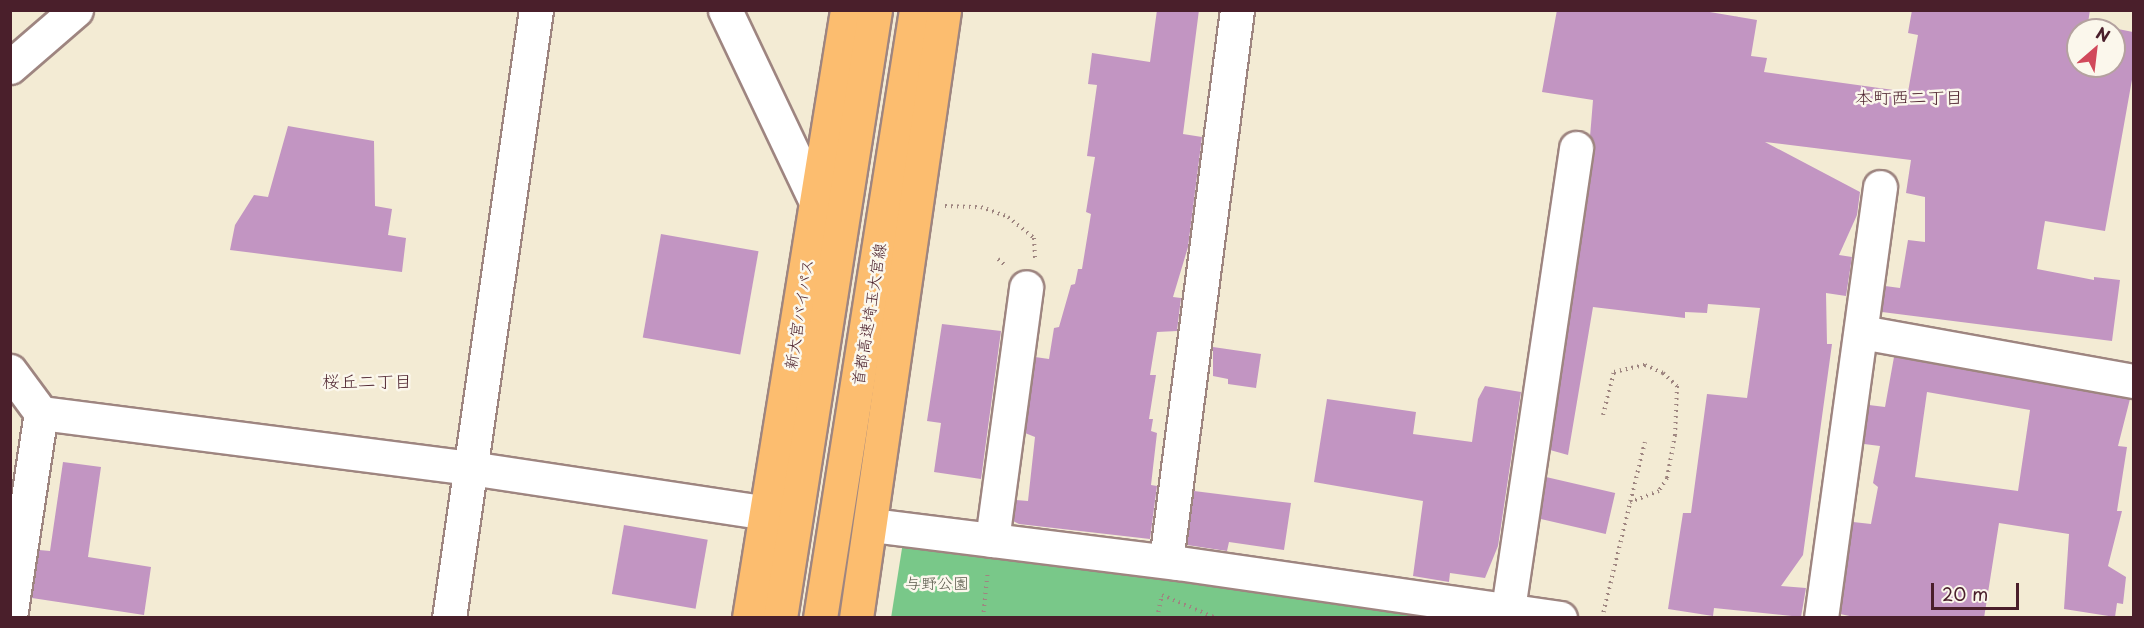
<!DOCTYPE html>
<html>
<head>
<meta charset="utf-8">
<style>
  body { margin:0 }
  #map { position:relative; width:2144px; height:628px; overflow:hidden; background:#f3ebd4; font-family:"Playpen Sans","Klee One",sans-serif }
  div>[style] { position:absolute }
  .green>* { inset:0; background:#79c889 }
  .building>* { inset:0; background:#c295c2; transform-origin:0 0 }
  .path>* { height:4px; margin-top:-2px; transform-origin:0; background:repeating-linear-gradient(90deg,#9e8580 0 1.5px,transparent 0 6px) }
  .roads { filter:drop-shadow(2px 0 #9e8580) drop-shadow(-2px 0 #9e8580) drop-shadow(0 2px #9e8580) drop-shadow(0 -2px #9e8580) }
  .minor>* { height:33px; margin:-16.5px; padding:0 16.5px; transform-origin:16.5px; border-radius:16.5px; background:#fff }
  .highway>* { height:33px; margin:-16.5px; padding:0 16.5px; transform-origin:16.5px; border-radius:16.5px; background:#fcbd6f }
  span { translate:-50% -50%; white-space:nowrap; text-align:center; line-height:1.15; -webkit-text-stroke:5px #fbf7ec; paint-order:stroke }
  .street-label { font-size:16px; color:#4a1f2b }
  .park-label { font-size:16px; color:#5a5a4c }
  .neighbourhood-label { font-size:18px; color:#4a1f2b }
  .frame { position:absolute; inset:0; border:12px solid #4a1f2b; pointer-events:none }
  .north { position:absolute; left:2066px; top:18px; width:60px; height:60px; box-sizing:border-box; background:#fbf7ec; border:2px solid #b4a19f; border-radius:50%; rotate:28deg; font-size:16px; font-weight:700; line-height:24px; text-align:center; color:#4a1f2b }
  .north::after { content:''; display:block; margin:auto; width:21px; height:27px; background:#d1495b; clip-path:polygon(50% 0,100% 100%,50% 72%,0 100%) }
  .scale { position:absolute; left:1931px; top:583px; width:88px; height:27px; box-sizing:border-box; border:3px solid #4a1f2b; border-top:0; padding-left:8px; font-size:18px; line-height:21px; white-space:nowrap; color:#4a1f2b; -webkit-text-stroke:4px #fbf7ec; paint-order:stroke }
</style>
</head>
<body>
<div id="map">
  <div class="green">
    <div style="clip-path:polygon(903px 542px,1188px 579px,1442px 618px,891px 618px)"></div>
  </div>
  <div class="building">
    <div style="clip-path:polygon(1157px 10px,1199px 10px,1183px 134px,1202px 137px,1188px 247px,1173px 297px,1181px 298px,1177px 331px,1157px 332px,1150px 375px,1156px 375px,1149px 419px,1153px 419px,1151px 431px,1157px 433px,1151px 485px,1157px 486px,1150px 539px,1019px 524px,1013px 521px,1016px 500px,1028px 501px,1035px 437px,1025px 433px,1035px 357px,1049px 359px,1054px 328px,1059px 327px,1071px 285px,1075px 284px,1078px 269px,1082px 269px,1091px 214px,1086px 212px,1095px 157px,1087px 156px,1097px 85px,1088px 84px,1092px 53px,1150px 62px)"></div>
    <div style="clip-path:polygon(evenodd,1557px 10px,1698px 10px,1757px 20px,1751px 56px,1767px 58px,1764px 72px,1908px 92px,1918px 35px,1908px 33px,1912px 10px,2090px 10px,2088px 23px,2133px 32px,2133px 74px,2105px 231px,2045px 221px,2037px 269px,2094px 280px,2094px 277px,2120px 280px,2112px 341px,1882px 312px,1885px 286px,1900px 288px,1908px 240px,1925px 242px,1925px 197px,1906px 193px,1911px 160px,1765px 142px,1860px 192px,1857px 215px,1839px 255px,1852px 257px,1846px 296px,1826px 293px,1827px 344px,1832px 344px,1803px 555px,1781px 586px,1806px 588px,1801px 617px,1714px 608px,1713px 616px,1668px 609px,1683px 513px,1691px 513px,1707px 394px,1747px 398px,1760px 308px,1708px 304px,1707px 313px,1685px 312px,1685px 318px,1593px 307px,1568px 455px,1550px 450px,1595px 150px,1590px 137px,1593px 100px,1542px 92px,1557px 10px,2078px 30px,2114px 30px,2114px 66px,2078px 66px,2078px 30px)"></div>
    <div style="clip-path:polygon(288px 126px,374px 141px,375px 206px,392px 209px,388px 235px,406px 238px,402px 272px,230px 250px,235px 225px,254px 195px,268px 197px)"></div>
    <div style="left:661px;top:234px;width:99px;height:105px;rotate:10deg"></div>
    <div style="clip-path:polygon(942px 324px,1001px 331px,981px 479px,934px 472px,941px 423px,927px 421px)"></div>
    <div style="clip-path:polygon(1213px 347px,1261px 354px,1256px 388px,1228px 384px,1228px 379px,1213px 376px)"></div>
    <div style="clip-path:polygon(evenodd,1894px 357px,2130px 399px,2118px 446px,2127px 447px,2117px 511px,2122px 511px,2108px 566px,2126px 577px,2123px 604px,2117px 603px,2115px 617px,2064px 609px,2069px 534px,1999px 523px,1984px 618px,1859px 618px,1840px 614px,1853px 522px,1871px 524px,1878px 487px,1873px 483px,1880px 446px,1864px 444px,1869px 405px,1885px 407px,1894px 357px,1927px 392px,2030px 410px,2018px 491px,1915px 477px,1927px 392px)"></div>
    <div style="clip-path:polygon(1485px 386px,1521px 392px,1498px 546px,1485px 578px,1450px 573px,1449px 582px,1413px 576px,1423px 501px,1314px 482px,1327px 399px,1416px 412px,1413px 434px,1472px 442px,1478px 399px)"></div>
    <div style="clip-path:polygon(63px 462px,101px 467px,88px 557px,151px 567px,144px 615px,32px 598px,39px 550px,50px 551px)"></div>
    <div style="left:1546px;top:477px;width:71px;height:42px;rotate:13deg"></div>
    <div style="clip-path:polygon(1194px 491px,1291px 503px,1284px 550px,1229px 542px,1227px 551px,1187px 545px)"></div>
    <div style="left:624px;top:525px;width:85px;height:70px;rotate:10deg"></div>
  </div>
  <div class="path">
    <div style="left:945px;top:206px;width:36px;rotate:2deg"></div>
    <div style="left:981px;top:207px;width:29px;rotate:20deg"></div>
    <div style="left:1008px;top:217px;width:33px;rotate:39deg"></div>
    <div style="left:1034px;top:238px;width:20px;rotate:87deg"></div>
    <div style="left:998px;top:259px;width:11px;rotate:41deg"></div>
    <div style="left:1603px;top:415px;width:44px;rotate:-75.7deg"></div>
    <div style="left:1614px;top:372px;width:32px;rotate:-13deg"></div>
    <div style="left:1645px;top:365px;width:20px;rotate:24deg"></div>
    <div style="left:1663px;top:373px;width:19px;rotate:43deg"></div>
    <div style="left:1677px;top:386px;width:49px;rotate:92.3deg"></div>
    <div style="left:1675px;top:435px;width:44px;rotate:100.5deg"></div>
    <div style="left:1667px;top:478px;width:15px;rotate:122deg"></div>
    <div style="left:1659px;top:491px;width:31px;rotate:159deg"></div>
    <div style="left:1162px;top:595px;width:59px;rotate:23.1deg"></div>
    <div style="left:983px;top:618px;width:48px;rotate:-84.1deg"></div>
    <div style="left:1157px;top:618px;width:24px;rotate:-78deg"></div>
    <div style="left:1602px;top:618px;width:181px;rotate:-76.3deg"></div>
  </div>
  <div class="roads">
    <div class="minor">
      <div style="left:725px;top:10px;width:212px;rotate:64.6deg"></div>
      <div style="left:10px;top:67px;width:87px;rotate:-40.8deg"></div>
      <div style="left:1861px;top:332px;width:277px;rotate:10.2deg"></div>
      <div style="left:10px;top:371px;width:52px;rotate:53.6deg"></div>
      <div style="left:41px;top:413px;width:433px;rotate:7.3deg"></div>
      <div style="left:470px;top:468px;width:299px;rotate:8.6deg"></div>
      <div style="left:871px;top:525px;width:309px;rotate:7.1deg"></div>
      <div style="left:1178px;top:563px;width:386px;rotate:8.2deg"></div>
      <div style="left:992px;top:540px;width:255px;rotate:-82.3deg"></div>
      <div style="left:1166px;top:561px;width:556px;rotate:-82.66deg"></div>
      <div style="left:1508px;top:609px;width:466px;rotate:-81.6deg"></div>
      <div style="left:10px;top:617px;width:206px;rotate:-81.4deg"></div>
      <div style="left:449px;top:618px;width:614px;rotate:-81.86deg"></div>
      <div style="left:1821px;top:618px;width:435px;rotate:-82.2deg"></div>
    </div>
    <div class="highway">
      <div style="left:749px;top:618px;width:616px;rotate:-80.84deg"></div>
      <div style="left:780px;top:618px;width:615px;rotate:-81.12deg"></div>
      <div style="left:820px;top:618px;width:616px;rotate:-81.03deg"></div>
      <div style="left:856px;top:618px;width:614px;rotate:-81.76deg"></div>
    </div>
  </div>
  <div class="street-label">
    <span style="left:798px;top:314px;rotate:-81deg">新大宮バイパス</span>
    <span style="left:868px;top:314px;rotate:-81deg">首都高速埼玉大宮線</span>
  </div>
  <div class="park-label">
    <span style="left:937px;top:582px">与野公園</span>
  </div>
  <div class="neighbourhood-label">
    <span style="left:1909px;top:97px">本町西二丁目</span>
    <span style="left:367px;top:381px">桜丘二丁目</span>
  </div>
  <div class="frame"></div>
  <div class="north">N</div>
  <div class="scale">20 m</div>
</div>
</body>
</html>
